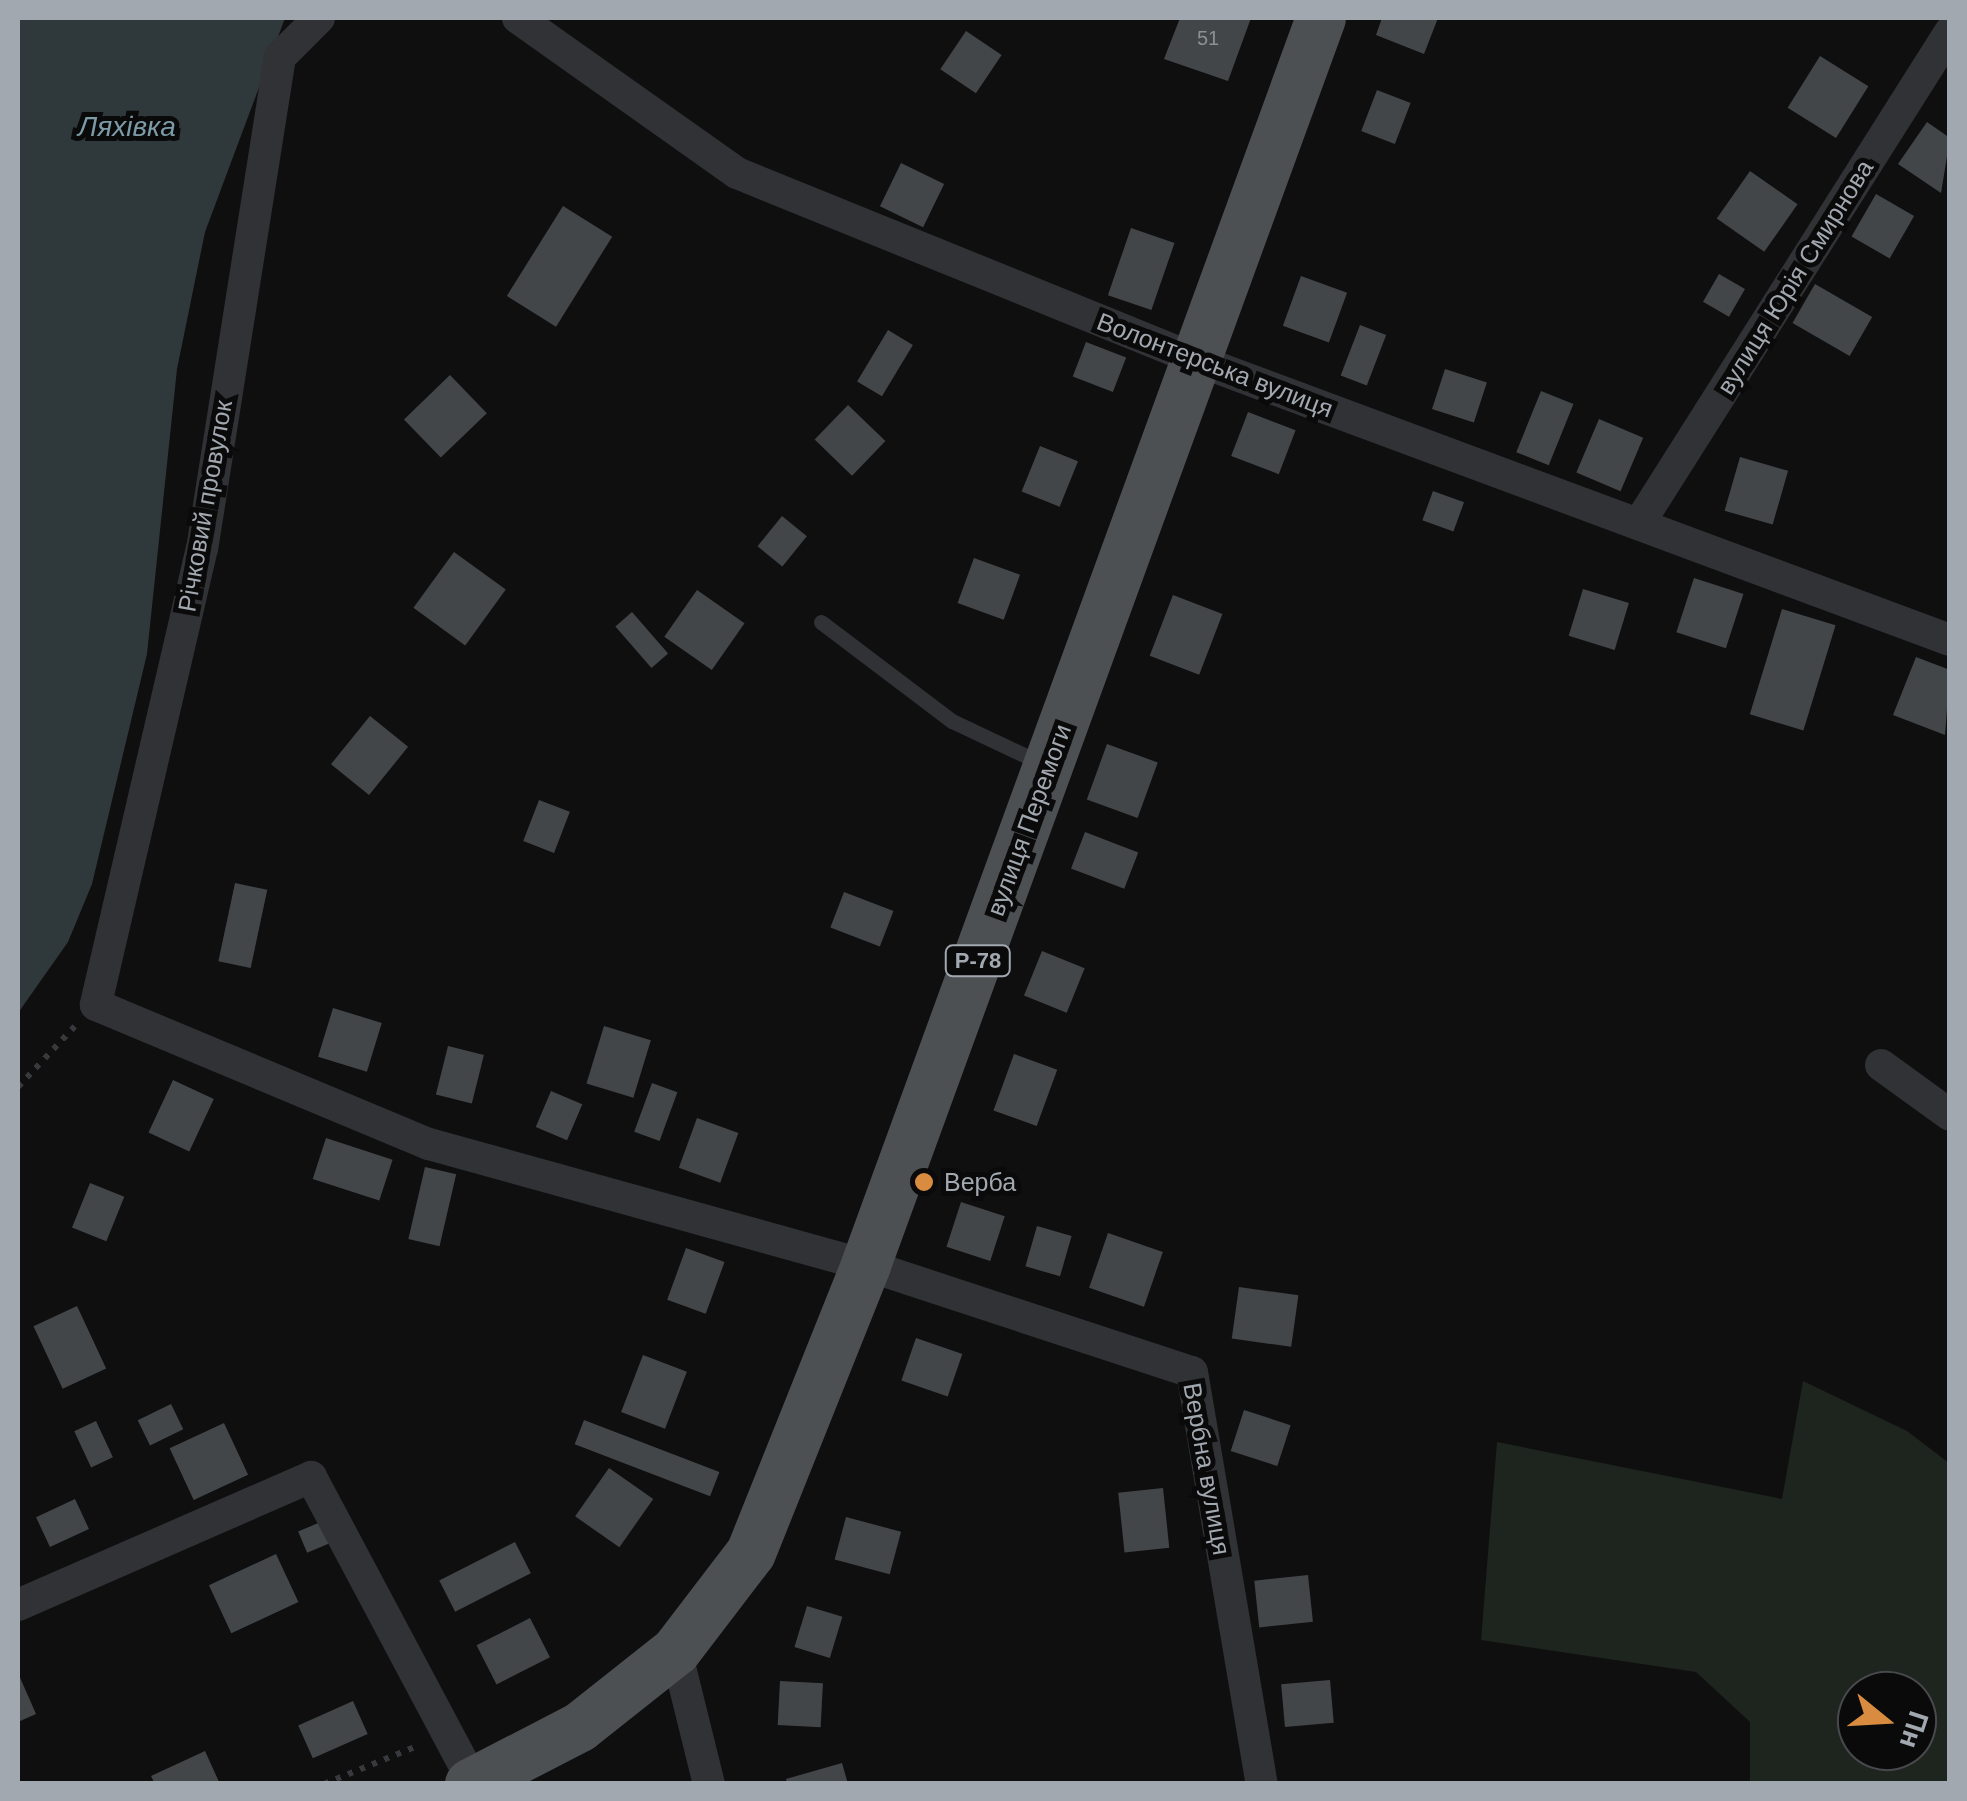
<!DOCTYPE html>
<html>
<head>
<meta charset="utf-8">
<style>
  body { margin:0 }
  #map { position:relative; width:1967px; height:1801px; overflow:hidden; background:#0f0f10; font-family:Helvetica,sans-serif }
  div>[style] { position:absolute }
  .green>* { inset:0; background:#1e241e }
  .water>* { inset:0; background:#2f383b }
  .building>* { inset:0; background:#434648; transform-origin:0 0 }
  .path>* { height:6px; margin-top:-3px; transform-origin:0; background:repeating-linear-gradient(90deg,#37393c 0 5px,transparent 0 13px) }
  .service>* { height:15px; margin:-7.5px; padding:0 7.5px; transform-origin:7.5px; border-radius:7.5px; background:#313235 }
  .minor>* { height:32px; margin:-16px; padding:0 16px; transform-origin:16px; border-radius:16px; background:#313235 }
  .primary>* { height:50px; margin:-25px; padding:0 25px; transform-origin:25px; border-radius:25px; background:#4d5053 }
  .dots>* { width:28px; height:28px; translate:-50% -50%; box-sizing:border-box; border:5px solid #0a0a0b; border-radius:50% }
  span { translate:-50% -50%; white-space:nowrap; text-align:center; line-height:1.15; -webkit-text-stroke:10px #0a0a0b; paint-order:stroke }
  .number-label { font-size:20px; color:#8a9095 }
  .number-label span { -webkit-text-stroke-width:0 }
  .shield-label span { padding:2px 8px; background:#0a0a0b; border:2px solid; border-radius:8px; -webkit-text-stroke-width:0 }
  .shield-label { font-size:22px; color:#a2a8af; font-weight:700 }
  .street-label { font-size:25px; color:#a2a8af }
  .poi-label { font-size:25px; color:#a2a8af }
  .left { translate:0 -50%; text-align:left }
  .water-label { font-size:28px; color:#7d9aa7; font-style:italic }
  .frame { position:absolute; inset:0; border:20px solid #a2a8af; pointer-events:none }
  .north { position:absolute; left:1837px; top:1671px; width:100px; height:100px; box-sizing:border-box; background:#0a0a0b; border:2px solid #47494d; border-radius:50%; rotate:108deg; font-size:28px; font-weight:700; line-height:40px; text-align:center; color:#a2a8af }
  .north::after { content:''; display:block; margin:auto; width:35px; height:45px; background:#d98c3f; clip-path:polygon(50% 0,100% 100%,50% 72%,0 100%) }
</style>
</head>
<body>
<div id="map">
  <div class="green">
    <div style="clip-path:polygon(evenodd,1803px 1381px,1907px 1431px,1949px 1463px,1949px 1783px,1750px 1783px,1750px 1722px,1696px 1672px,1481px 1640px,1497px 1442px,1782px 1499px,1803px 1381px,1857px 1691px,1917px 1691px,1917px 1751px,1857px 1751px,1857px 1691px)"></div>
  </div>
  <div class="water">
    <div style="clip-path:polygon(18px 18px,285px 18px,205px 232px,177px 369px,147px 654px,92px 884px,68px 942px,18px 1013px)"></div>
  </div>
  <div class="building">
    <div style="clip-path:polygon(1180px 18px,1251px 18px,1228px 81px,1164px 59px)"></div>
    <div style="clip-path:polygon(1382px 18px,1438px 18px,1424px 54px,1376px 35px)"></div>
    <div style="left:966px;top:31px;width:43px;height:46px;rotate:34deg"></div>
    <div style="left:1820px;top:56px;width:57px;height:61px;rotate:32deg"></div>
    <div style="left:1377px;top:90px;width:36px;height:44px;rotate:21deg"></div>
    <div style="clip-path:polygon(1927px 122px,1950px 138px,1941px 193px,1898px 164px)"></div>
    <div style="left:901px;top:163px;width:48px;height:48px;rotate:26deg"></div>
    <div style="left:1750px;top:171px;width:58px;height:58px;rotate:35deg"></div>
    <div style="left:1876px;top:194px;width:44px;height:49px;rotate:30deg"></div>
    <div style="left:563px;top:206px;width:58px;height:106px;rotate:32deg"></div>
    <div style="left:1131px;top:228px;width:46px;height:71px;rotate:19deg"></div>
    <div style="left:1719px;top:274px;width:30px;height:32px;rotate:30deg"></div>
    <div style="left:1301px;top:276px;width:49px;height:53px;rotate:20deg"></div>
    <div style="left:1815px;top:284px;width:66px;height:45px;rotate:30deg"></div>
    <div style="left:1360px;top:325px;width:28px;height:54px;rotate:21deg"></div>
    <div style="left:888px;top:330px;width:29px;height:60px;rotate:31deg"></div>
    <div style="left:1086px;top:342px;width:43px;height:37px;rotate:21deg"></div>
    <div style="left:1445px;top:369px;width:44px;height:42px;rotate:18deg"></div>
    <div style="left:450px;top:375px;width:53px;height:64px;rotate:46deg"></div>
    <div style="left:1541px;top:391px;width:35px;height:66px;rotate:22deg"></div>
    <div style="left:848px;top:405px;width:52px;height:48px;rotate:44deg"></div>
    <div style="left:1248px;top:412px;width:51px;height:47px;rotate:21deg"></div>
    <div style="left:1599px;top:419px;width:48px;height:58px;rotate:23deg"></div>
    <div style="left:1040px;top:446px;width:41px;height:49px;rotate:22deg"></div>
    <div style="left:1740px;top:457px;width:50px;height:56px;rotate:16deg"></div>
    <div style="left:1433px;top:491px;width:33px;height:31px;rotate:20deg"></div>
    <div style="left:782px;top:516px;width:32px;height:39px;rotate:39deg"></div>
    <div style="left:454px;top:552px;width:64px;height:69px;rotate:36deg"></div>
    <div style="left:974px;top:558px;width:49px;height:48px;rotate:20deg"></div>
    <div style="left:1694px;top:578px;width:52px;height:57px;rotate:18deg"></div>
    <div style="left:1583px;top:589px;width:48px;height:49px;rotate:17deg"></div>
    <div style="left:697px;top:590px;width:58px;height:57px;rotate:35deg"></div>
    <div style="left:1173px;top:595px;width:53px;height:65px;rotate:21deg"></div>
    <div style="left:1782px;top:609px;width:56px;height:110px;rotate:17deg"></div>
    <div style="left:632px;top:612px;width:55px;height:22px;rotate:49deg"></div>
    <div style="clip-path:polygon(1916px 657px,1950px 670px,1945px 735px,1893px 715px)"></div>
    <div style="left:370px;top:716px;width:49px;height:62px;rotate:39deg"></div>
    <div style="left:1107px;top:744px;width:54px;height:59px;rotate:20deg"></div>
    <div style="left:539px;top:800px;width:33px;height:44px;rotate:21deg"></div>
    <div style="left:1085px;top:832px;width:57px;height:39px;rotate:21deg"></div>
    <div style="left:235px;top:883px;width:33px;height:80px;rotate:12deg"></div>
    <div style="left:844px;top:892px;width:53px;height:38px;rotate:21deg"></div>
    <div style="left:1042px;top:951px;width:46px;height:48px;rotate:22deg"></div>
    <div style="left:333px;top:1008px;width:51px;height:51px;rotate:17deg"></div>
    <div style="left:604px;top:1026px;width:49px;height:60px;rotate:17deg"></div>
    <div style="left:448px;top:1046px;width:37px;height:50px;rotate:14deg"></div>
    <div style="left:1014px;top:1054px;width:46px;height:60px;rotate:20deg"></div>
    <div style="left:173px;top:1080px;width:45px;height:58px;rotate:25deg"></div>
    <div style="left:652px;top:1083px;width:27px;height:52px;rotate:20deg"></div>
    <div style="left:551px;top:1091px;width:34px;height:39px;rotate:23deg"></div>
    <div style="left:697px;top:1118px;width:44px;height:53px;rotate:20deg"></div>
    <div style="left:326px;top:1138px;width:70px;height:43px;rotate:18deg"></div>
    <div style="left:425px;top:1167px;width:32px;height:74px;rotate:13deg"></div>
    <div style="left:90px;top:1183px;width:37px;height:48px;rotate:22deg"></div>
    <div style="left:961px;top:1202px;width:46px;height:47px;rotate:18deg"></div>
    <div style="left:1037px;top:1226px;width:36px;height:42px;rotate:16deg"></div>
    <div style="left:1108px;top:1233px;width:58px;height:58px;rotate:19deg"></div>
    <div style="left:686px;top:1248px;width:41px;height:55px;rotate:20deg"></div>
    <div style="left:1239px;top:1287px;width:60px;height:52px;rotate:8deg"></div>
    <div style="left:77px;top:1306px;width:69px;height:48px;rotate:65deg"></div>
    <div style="left:916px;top:1338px;width:49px;height:45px;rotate:19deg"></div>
    <div style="left:643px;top:1355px;width:47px;height:61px;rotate:21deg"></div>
    <div style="left:171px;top:1404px;width:28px;height:37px;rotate:64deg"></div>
    <div style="left:1244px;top:1410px;width:49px;height:43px;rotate:18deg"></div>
    <div style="left:584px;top:1420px;width:145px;height:26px;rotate:21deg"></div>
    <div style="left:96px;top:1421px;width:40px;height:24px;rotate:65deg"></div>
    <div style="left:224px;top:1423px;width:57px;height:60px;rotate:65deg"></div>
    <div style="left:609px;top:1468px;width:54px;height:59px;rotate:35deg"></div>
    <div style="left:1163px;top:1488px;width:60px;height:45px;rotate:84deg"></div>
    <div style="left:75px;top:1499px;width:33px;height:43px;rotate:65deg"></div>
    <div style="left:846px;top:1517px;width:57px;height:44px;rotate:15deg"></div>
    <div style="left:323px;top:1521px;width:23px;height:27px;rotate:67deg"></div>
    <div style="left:515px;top:1542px;width:35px;height:85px;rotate:63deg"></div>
    <div style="left:276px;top:1554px;width:53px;height:74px;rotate:65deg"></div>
    <div style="left:1308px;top:1575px;width:47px;height:54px;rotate:84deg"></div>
    <div style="left:807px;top:1606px;width:37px;height:43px;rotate:17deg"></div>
    <div style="left:530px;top:1618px;width:44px;height:60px;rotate:63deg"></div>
    <div style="clip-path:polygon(18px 1673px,36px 1714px,18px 1722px)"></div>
    <div style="left:1330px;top:1680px;width:43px;height:49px;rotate:85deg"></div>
    <div style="left:780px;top:1681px;width:43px;height:44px;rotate:3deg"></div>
    <div style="left:353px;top:1701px;width:36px;height:60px;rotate:66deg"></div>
    <div style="clip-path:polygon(205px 1751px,220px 1784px,155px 1784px,151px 1776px)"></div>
    <div style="clip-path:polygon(842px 1763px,848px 1784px,787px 1784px,786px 1779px)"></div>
  </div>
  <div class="path">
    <div style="left:18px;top:1087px;width:83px;rotate:-46.9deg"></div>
    <div style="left:324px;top:1784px;width:100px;rotate:-22.2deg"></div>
  </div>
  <div class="service">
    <div style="left:821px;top:622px;width:164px;rotate:37.1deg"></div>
    <div style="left:952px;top:721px;width:98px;rotate:25.3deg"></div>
  </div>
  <div class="minor">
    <div style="left:319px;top:18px;width:55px;rotate:135deg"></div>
    <div style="left:280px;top:57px;width:497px;rotate:99deg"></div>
    <div style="left:202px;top:548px;width:469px;rotate:103.1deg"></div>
    <div style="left:96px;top:1005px;width:361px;rotate:22.7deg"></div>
    <div style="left:429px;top:1144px;width:453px;rotate:15.5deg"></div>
    <div style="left:866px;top:1265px;width:343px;rotate:18.2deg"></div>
    <div style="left:1192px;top:1372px;width:418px;rotate:80.4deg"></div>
    <div style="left:518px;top:18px;width:268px;rotate:35.3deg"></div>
    <div style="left:737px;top:173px;width:499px;rotate:22.1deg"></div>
    <div style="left:1199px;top:361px;width:801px;rotate:20.38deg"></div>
    <div style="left:1640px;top:522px;width:580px;rotate:-57.68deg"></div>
    <div style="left:1881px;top:1065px;width:85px;rotate:35.9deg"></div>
    <div style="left:18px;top:1605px;width:320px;rotate:-23.6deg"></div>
    <div style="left:311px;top:1477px;width:345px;rotate:62deg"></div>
    <div style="left:676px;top:1651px;width:137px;rotate:76.1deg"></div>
  </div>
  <div class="primary">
    <div style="left:470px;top:1784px;width:124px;rotate:-27.4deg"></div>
    <div style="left:580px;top:1727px;width:122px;rotate:-38.4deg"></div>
    <div style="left:676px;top:1651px;width:123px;rotate:-52.6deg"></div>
    <div style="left:751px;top:1553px;width:310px;rotate:-68.2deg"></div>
    <div style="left:866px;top:1265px;width:1327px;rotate:-69.95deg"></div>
  </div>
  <div class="dots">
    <div style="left:924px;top:1182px;background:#d98c3f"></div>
  </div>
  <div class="number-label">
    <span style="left:1208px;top:38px">51</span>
  </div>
  <div class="shield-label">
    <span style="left:978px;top:961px">Р-78</span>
  </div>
  <div class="street-label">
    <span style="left:1795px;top:277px;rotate:-58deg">вулиця Юрія Смирнова</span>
    <span style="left:1215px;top:365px;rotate:21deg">Волонтерська вулиця</span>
    <span style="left:205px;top:506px;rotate:-80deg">Річковий провулок</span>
    <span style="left:1029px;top:820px;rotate:-70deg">вулиця Перемоги</span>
    <span style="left:1207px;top:1469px;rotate:80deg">Вербна вулиця</span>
  </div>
  <div class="poi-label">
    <span class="left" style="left:944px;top:1182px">Верба</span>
  </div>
  <div class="water-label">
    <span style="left:127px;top:127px">Ляхівка</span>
  </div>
  <div class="frame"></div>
  <div class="north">Пн</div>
</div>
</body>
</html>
